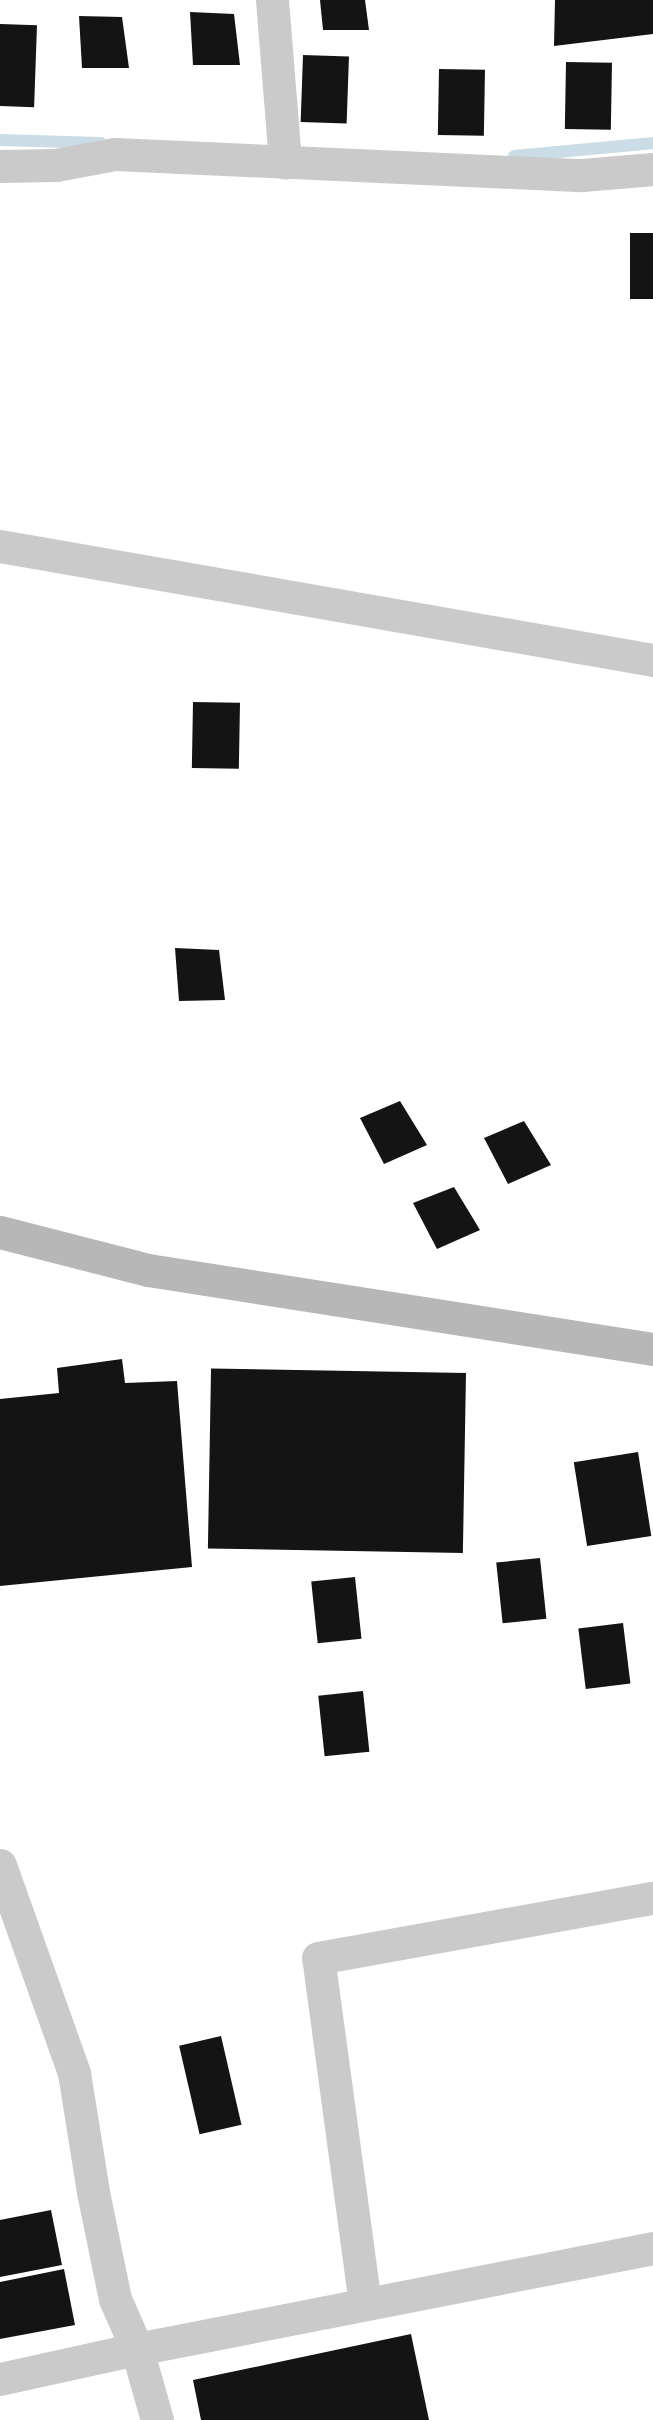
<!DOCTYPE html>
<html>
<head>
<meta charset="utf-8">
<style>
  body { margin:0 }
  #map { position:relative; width:653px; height:2420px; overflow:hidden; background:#fff; font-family:Karla,sans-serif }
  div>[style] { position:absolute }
  .stream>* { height:12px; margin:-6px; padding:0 6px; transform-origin:6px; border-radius:6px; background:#cadde6 }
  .building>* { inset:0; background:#141414; transform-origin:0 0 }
  .street>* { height:33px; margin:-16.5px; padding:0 16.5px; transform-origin:16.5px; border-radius:16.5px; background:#cacaca }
  .secondary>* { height:33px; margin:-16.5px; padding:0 16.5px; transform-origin:16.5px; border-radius:16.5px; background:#b7b7b7 }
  span { translate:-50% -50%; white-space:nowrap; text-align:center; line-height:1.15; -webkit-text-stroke:6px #fff; paint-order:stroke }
</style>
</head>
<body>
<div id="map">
  <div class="stream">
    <div style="left:0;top:140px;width:101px;rotate:1.7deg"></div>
    <div style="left:514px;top:156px;width:140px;rotate:-5.3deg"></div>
  </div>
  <div class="building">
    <div style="clip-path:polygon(320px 0,365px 0,369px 30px,323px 30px)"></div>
    <div style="clip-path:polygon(555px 0,653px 0,653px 34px,554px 46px)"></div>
    <div style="clip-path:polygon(190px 12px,234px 14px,240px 65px,193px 65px)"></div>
    <div style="clip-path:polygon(79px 16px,122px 17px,129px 68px,82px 68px)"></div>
    <div style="left:0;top:24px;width:37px;height:82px;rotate:2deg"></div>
    <div style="left:303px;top:55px;width:46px;height:67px;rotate:2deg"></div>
    <div style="left:566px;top:62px;width:46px;height:67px;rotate:1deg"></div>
    <div style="left:439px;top:69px;width:46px;height:66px;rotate:1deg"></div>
    <div style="left:630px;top:233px;width:23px;height:66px"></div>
    <div style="left:193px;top:702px;width:47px;height:66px;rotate:1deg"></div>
    <div style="clip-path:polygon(175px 948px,219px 950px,225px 1000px,179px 1001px)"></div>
    <div style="clip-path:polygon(400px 1101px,427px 1145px,384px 1164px,360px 1118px)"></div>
    <div style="clip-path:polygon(524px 1121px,551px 1165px,508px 1184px,484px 1138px)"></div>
    <div style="clip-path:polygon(454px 1187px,480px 1230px,437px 1249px,413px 1203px)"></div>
    <div style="clip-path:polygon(122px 1359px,125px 1383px,177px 1381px,192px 1567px,0 1586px,0 1399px,59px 1393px,57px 1368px)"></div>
    <div style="left:466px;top:1373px;width:180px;height:255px;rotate:91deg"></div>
    <div style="left:638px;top:1452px;width:85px;height:65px;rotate:81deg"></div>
    <div style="left:540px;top:1558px;width:61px;height:44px;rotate:84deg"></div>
    <div style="left:355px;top:1577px;width:62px;height:44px;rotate:84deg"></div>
    <div style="left:623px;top:1623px;width:61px;height:45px;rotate:83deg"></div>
    <div style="left:363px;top:1691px;width:61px;height:45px;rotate:84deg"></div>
    <div style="left:221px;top:2036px;width:91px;height:43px;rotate:77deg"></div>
    <div style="clip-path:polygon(51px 2210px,62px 2265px,0 2277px,0 2220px)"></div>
    <div style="clip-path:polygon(64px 2269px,75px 2325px,0 2339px,0 2282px)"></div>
    <div style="clip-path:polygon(411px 2334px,429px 2420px,201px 2420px,193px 2380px)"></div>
  </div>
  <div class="street">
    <div style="left:272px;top:0;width:163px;rotate:85.4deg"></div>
    <div style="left:0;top:166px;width:56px;rotate:-1deg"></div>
    <div style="left:56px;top:165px;width:60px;rotate:-10.6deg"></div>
    <div style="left:115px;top:154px;width:467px;rotate:2.6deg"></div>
    <div style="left:582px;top:175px;width:71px;rotate:-4.8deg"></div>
    <div style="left:0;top:546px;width:663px;rotate:9.9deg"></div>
    <div style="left:0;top:1865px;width:221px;rotate:70.4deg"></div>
    <div style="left:74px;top:2073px;width:121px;rotate:80.9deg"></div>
    <div style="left:93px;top:2192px;width:109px;rotate:78.4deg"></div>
    <div style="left:115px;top:2299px;width:55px;rotate:66.3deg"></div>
    <div style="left:137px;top:2349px;width:74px;rotate:74.3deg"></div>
    <div style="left:365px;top:2304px;width:349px;rotate:-97.7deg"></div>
    <div style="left:318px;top:1958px;width:340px;rotate:-10.2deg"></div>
    <div style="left:0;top:2379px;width:140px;rotate:-12.4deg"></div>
    <div style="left:137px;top:2349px;width:526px;rotate:-11.07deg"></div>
  </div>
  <div class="secondary">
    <div style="left:0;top:1232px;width:153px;rotate:14.4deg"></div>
    <div style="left:148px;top:1270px;width:511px;rotate:8.89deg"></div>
  </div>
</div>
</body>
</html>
